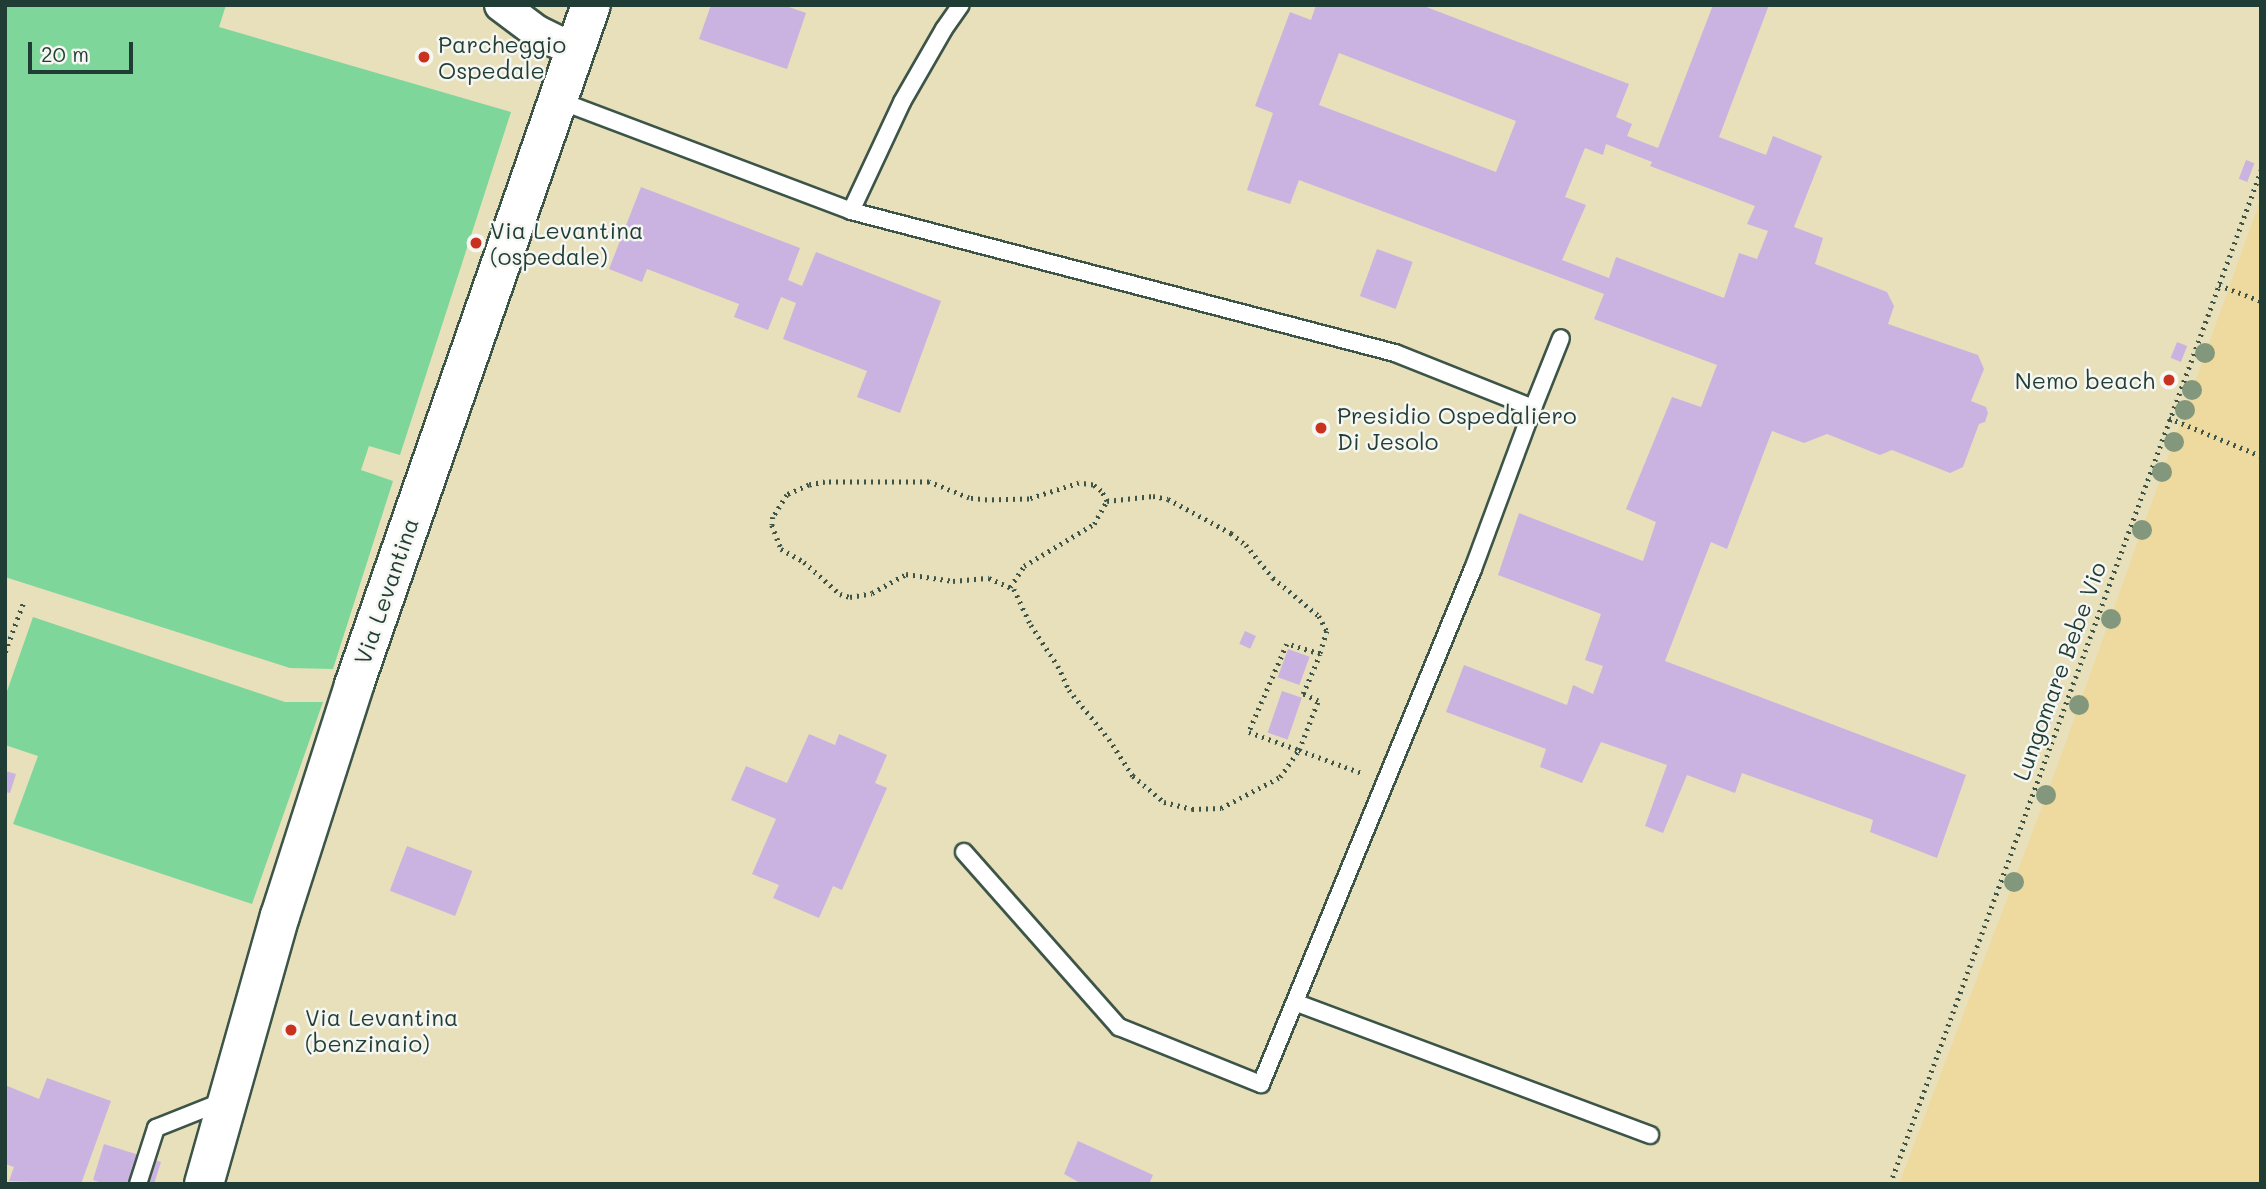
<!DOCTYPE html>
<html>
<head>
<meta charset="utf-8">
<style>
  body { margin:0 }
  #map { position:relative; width:2266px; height:1189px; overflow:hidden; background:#e7e0bb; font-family:Mali,sans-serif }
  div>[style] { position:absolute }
  .green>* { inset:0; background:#7ed69b }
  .sand>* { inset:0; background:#eeda9e }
  .building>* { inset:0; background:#cab3e0; transform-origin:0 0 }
  .path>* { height:4.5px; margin-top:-2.25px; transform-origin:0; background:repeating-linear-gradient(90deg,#3d5548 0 2px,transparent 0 7px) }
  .roads { filter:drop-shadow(2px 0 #3d5548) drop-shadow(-2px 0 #3d5548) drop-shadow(0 2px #3d5548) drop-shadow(0 -2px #3d5548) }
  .lane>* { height:16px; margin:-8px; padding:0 8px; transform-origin:8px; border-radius:8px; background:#fff }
  .street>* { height:32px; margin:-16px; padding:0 16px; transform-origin:16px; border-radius:16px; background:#fff }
  .secondary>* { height:38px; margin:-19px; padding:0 19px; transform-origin:19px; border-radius:19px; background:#fff }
  .trees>* { width:20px; height:20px; margin:-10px; border-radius:50%; background:#83977c }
  .dots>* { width:19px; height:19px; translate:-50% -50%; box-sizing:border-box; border:4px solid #f6f6f2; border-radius:50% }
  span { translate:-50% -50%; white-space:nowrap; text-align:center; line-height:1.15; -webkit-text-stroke:5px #f6f6f2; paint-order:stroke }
  .poi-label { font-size:23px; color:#1f3d34 }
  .left { translate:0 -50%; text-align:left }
  .right { translate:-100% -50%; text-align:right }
  .street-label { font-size:23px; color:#1f3d34 }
  .frame { position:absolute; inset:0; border:7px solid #1f3d34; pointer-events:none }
  .scale { position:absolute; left:28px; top:42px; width:105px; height:32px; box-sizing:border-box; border:4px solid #1f3d34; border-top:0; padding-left:9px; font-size:21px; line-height:24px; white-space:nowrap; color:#1f3d34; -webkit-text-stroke:5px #f6f6f2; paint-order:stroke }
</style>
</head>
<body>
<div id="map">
  <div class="green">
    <div style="clip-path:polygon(5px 5px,226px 5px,219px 27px,511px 112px,400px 455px,369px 446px,361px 470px,393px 481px,333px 669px,290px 668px,5px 577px)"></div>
    <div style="clip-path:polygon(33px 617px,285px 702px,323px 702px,252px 904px,13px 824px,38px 756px,5px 745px,5px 697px)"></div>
  </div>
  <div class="sand">
    <div style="clip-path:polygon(2261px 198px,2261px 1184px,1899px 1184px,2054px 775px)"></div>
  </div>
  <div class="building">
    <div style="clip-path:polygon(711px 5px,783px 5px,806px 13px,787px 69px,699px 39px)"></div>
    <div style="clip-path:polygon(evenodd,1316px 5px,1421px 5px,1629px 84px,1616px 117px,1632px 124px,1627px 136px,1658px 148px,1713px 5px,1769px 5px,1719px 137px,1766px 155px,1773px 136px,1822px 156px,1794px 227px,1823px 238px,1815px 264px,1887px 292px,1894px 306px,1888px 324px,1978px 355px,1984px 369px,1971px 401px,1986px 407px,1988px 413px,1985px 422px,1979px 424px,1963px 467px,1950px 473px,1892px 450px,1880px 455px,1827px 434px,1804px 443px,1772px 431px,1727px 549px,1711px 542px,1665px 661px,1966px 775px,1937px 858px,1870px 832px,1873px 820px,1742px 773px,1735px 793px,1687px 775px,1663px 833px,1645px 826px,1667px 765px,1601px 742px,1582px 783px,1540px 767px,1546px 749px,1446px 712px,1464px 665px,1567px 705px,1573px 685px,1593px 694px,1603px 666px,1585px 660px,1601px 614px,1498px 575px,1519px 513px,1643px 561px,1656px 522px,1626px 509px,1672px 397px,1701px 407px,1717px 365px,1594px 319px,1604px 294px,1299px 180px,1290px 204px,1247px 190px,1273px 113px,1255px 106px,1290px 12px,1311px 20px,1316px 5px,1339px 53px,1516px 121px,1496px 172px,1319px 105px,1339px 53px,1316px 5px,1606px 144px,1652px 162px,1650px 166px,1755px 206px,1747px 224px,1768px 231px,1757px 259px,1739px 253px,1724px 298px,1616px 257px,1609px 278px,1562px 260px,1586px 205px,1565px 197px,1585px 148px,1603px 155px,1606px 144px)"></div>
    <div style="left:2246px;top:160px;width:9px;height:20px;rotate:21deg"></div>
    <div style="clip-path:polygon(641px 187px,800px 248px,788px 280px,802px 286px,816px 252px,941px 301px,900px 413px,857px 397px,867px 371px,783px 339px,796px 303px,781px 297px,768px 330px,734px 317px,739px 304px,647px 269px,642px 282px,609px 269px)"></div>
    <div style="left:1377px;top:249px;width:38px;height:50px;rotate:20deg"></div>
    <div style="left:2177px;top:342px;width:11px;height:17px;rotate:22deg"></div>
    <div style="left:1245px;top:631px;width:12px;height:14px;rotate:24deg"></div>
    <div style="left:1288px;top:649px;width:23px;height:30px;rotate:20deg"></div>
    <div style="left:1282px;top:691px;width:21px;height:44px;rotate:19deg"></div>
    <div style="clip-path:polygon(2043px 710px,2054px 714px,2050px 725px,2040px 722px)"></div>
    <div style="clip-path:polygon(809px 734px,835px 745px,839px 734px,887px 755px,875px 783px,887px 788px,842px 890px,833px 886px,819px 918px,773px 898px,779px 885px,752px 874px,776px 819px,731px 800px,746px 766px,787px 783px)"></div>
    <div style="clip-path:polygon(5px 771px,16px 774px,10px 793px,5px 792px)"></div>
    <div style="left:407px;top:846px;width:70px;height:48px;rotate:21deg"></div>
    <div style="clip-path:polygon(47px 1078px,111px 1101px,81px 1184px,9px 1181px,14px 1167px,5px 1164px,5px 1085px,39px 1099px)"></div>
    <div style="clip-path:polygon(1078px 1141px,1153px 1175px,1149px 1184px,1082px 1184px,1064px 1174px)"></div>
    <div style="clip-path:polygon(104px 1144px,161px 1162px,154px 1184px,105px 1184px,93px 1180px)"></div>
  </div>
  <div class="path">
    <div style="left:2219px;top:285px;width:45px;rotate:20.9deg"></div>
    <div style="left:2169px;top:418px;width:100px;rotate:22.4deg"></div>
    <div style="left:1107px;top:501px;width:46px;rotate:-6.2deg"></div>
    <div style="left:1153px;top:496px;width:15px;rotate:11deg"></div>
    <div style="left:1168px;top:499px;width:72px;rotate:28.4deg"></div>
    <div style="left:1231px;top:533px;width:19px;rotate:39deg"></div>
    <div style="left:1246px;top:545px;width:43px;rotate:50.7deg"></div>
    <div style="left:1273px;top:578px;width:60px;rotate:39.6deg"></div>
    <div style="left:1319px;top:616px;width:17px;rotate:62deg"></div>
    <div style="left:1327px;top:631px;width:24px;rotate:107deg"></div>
    <div style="left:1010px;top:587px;width:25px;rotate:-56deg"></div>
    <div style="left:1024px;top:566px;width:82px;rotate:-31deg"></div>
    <div style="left:1094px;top:524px;width:26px;rotate:-61deg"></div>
    <div style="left:1107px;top:501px;width:12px;rotate:-121deg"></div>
    <div style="left:1101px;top:491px;width:10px;rotate:-143deg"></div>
    <div style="left:1093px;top:485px;width:14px;rotate:-172deg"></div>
    <div style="left:1079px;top:483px;width:52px;rotate:162.3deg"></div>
    <div style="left:1029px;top:499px;width:42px;rotate:178.6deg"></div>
    <div style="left:987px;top:500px;width:18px;rotate:-174deg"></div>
    <div style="left:969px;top:498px;width:43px;rotate:-158.2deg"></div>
    <div style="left:929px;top:482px;width:104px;rotate:180deg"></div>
    <div style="left:825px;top:482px;width:16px;rotate:169deg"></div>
    <div style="left:809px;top:485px;width:24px;rotate:156deg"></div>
    <div style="left:787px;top:495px;width:26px;rotate:122deg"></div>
    <div style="left:773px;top:517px;width:8px;rotate:97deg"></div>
    <div style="left:772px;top:525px;width:26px;rotate:69deg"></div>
    <div style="left:781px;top:549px;width:26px;rotate:29deg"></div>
    <div style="left:804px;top:562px;width:48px;rotate:41.6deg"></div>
    <div style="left:840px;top:594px;width:10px;rotate:17deg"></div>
    <div style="left:850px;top:597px;width:22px;rotate:-10deg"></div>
    <div style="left:872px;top:593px;width:39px;rotate:-29deg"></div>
    <div style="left:906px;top:574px;width:48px;rotate:8.5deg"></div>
    <div style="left:953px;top:581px;width:36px;rotate:-5deg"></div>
    <div style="left:989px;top:578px;width:27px;rotate:24deg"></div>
    <div style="left:1014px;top:589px;width:40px;rotate:65deg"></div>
    <div style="left:1031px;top:625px;width:49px;rotate:56.6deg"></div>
    <div style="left:1058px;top:666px;width:26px;rotate:65deg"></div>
    <div style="left:1069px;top:690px;width:63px;rotate:50.8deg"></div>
    <div style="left:1109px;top:739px;width:44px;rotate:57deg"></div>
    <div style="left:1133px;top:776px;width:40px;rotate:40deg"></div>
    <div style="left:1164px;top:802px;width:29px;rotate:14deg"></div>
    <div style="left:1192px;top:809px;width:29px;rotate:-2deg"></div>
    <div style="left:1221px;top:808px;width:67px;rotate:-27.7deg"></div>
    <div style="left:1280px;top:777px;width:33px;rotate:-55deg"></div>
    <div style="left:1299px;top:750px;width:53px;rotate:-68.8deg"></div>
    <div style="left:1318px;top:701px;width:17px;rotate:-155deg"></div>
    <div style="left:1303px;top:694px;width:43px;rotate:-67deg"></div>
    <div style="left:1320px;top:654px;width:34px;rotate:-163deg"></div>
    <div style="left:1287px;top:644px;width:96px;rotate:113.4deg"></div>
    <div style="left:1249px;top:732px;width:53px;rotate:19.8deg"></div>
    <div style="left:1299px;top:750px;width:67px;rotate:20.1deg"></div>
    <div style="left:5px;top:652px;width:54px;rotate:-69.6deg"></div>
    <div style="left:1890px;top:1184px;width:1080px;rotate:-69.9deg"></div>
  </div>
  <div class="roads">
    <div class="lane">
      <div style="left:558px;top:100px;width:313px;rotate:20.7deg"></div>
      <div style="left:851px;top:211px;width:562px;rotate:14.63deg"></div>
      <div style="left:1395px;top:353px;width:149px;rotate:21.7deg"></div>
      <div style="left:1533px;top:408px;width:75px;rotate:-68.2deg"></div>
      <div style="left:851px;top:211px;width:120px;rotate:-64.9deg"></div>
      <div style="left:902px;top:102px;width:84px;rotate:-60.1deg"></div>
      <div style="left:944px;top:29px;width:29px;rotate:-55deg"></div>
      <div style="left:964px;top:852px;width:234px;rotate:48.5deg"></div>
      <div style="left:1119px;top:1027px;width:153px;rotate:21.9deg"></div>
      <div style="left:1261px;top:1084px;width:557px;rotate:-67.63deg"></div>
      <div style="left:1473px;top:569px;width:172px;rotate:-69.6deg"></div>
      <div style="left:1297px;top:1003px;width:377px;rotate:20.5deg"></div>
      <div style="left:138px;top:1184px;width:59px;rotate:-72.2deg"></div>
      <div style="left:156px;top:1128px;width:73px;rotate:-21.7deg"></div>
    </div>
    <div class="street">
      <div style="left:501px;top:5px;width:45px;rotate:36.9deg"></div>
      <div style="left:537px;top:32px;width:43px;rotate:26deg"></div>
    </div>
    <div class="secondary">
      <div style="left:204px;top:1184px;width:279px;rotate:-74.2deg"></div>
      <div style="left:280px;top:916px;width:243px;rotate:-72.2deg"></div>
      <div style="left:354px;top:685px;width:720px;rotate:-70.79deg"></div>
    </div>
  </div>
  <div class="trees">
    <div style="left:2205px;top:353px"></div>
    <div style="left:2192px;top:390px"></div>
    <div style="left:2185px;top:410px"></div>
    <div style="left:2174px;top:442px"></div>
    <div style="left:2162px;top:472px"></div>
    <div style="left:2142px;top:530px"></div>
    <div style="left:2111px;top:619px"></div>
    <div style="left:2079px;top:705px"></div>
    <div style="left:2046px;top:795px"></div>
    <div style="left:2014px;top:882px"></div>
  </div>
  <div class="dots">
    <div style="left:424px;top:57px;background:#c8321e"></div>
    <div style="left:476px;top:243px;background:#c8321e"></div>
    <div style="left:2169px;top:380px;background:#c8321e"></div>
    <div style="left:1321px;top:428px;background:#c8321e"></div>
    <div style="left:291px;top:1030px;background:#c8321e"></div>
  </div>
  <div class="poi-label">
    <span class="left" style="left:438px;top:57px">Parcheggio<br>Ospedale</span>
    <span class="left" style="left:490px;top:243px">Via Levantina<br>(ospedale)</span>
    <span class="right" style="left:2155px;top:380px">Nemo beach</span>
    <span class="left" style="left:1337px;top:428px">Presidio Ospedaliero<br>Di Jesolo</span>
    <span class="left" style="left:305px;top:1030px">Via Levantina<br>(benzinaio)</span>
  </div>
  <div class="street-label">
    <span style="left:386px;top:591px;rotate:-71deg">Via Levantina</span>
    <span style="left:2059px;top:671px;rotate:-70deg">Lungomare Bebe Vio</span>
  </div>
  <div class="frame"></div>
  <div class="scale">20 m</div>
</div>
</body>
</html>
